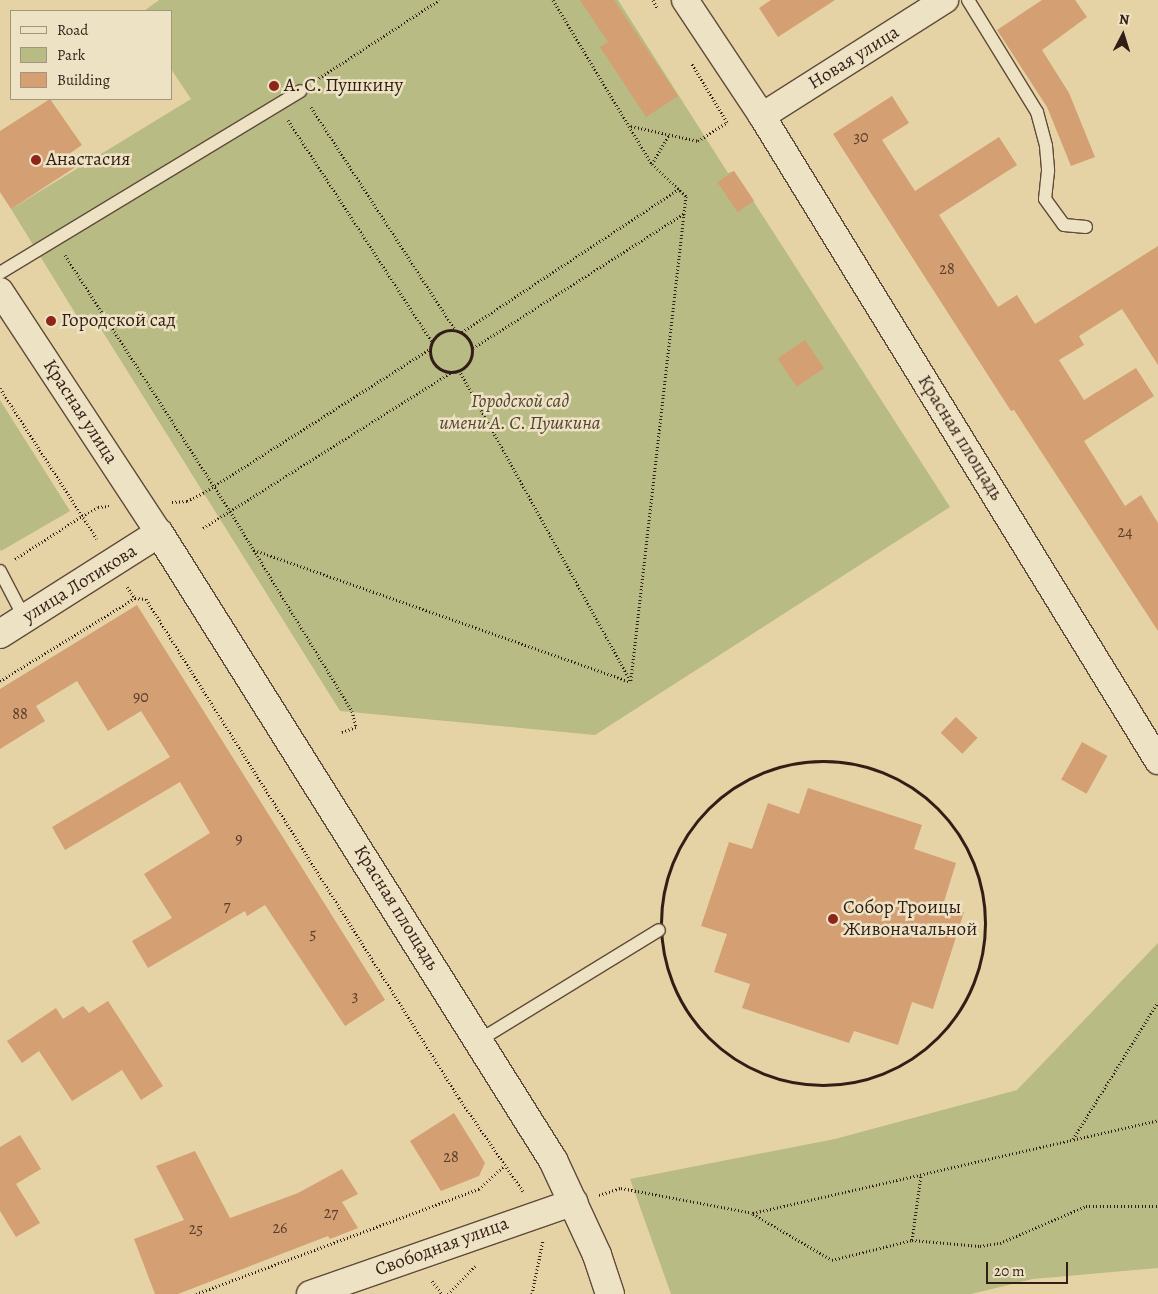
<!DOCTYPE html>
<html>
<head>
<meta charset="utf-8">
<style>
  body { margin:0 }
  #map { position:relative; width:1158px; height:1294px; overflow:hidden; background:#e5d3a5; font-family:Alegreya,serif }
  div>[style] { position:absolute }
  .green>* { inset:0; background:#b8bb84 }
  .building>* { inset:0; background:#d49f72; transform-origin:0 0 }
  .path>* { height:3px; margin-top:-1.5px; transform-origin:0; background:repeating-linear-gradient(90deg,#321e16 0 1px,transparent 0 3.5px) }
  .path>.ring { margin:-1.5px; padding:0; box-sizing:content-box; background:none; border:3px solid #321e16; border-radius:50% }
  .roads { filter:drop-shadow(1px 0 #5f4b3a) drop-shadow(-1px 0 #5f4b3a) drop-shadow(0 1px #5f4b3a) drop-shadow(0 -1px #5f4b3a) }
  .service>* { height:12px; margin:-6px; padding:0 6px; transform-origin:6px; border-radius:6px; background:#eee2c4 }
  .minor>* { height:26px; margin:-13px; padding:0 13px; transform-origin:13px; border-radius:13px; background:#eee2c4 }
  .secondary>* { height:28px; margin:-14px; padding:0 14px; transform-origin:14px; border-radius:14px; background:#eee2c4 }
  .dots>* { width:14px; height:14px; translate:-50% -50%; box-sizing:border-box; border:2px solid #eee2c4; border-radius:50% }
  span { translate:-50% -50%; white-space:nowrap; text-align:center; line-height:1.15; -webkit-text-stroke:5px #eee2c4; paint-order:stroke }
  .number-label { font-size:16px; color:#5a3e2d }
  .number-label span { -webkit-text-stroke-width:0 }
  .street-label { font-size:19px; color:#321e16 }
  .poi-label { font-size:19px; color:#321e16 }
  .left { translate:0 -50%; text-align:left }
  .park-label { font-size:19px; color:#544532; font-style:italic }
  .legend { position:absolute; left:10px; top:10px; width:162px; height:90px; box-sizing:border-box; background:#eee2c4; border:1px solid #a3947e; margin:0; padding:6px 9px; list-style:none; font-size:15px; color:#321e16 }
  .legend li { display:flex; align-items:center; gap:10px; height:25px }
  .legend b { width:25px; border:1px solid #a3947e }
  .north { position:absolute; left:1098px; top:10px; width:50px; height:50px; -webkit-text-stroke:4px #eee2c4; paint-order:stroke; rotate:5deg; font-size:14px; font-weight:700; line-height:20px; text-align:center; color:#321e16 }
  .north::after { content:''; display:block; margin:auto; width:18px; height:22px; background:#321e16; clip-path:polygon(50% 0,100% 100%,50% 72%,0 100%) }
  .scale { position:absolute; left:986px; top:1262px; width:82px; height:22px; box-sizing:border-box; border:2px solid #321e16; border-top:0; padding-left:6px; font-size:15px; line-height:18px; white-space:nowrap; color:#321e16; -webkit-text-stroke:4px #eee2c4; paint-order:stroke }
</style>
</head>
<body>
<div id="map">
  <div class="green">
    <div style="clip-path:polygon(159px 0,618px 0,728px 173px,734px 171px,950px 507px,595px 735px,340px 711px,101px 329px,91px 313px,80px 321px,11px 209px,191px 99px,171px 69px,171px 11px,144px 11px)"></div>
    <div style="clip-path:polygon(0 400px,70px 511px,1px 551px,0 549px)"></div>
    <div style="clip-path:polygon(1158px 943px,1158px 1268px,1033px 1279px,971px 1294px,671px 1294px,630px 1179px,835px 1139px,1017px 1090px)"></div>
  </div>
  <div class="building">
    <div style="clip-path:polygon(580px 0,614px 0,678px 96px,646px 117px,600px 47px,608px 42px)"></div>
    <div style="clip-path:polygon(771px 0,835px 0,778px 37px,759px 8px)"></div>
    <div style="clip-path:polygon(1042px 0,1075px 0,1087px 17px,1042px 50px,1069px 93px,1095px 157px,1071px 166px,1047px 107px,997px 30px)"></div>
    <div style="clip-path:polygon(892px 96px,909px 123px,882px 140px,915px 191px,999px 137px,1017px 165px,939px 215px,998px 307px,1017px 295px,1035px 324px,1158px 246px,1158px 365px,1122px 309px,1079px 336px,1084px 345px,1059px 360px,1084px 400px,1136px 368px,1154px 396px,1084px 441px,1125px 506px,1141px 495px,1158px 523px,1158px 631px,1014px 410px,1011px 411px,833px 134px)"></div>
    <div style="clip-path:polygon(50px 99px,82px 145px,69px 154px,77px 166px,11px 209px,0 192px,0 131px)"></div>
    <div style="left:734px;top:171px;width:36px;height:20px;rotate:56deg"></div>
    <div style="left:805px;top:340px;width:34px;height:33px;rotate:56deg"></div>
    <div style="clip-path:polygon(137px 605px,385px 1000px,345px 1026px,265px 905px,247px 916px,245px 911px,148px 968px,132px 941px,172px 918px,144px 874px,210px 833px,180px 782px,65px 850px,52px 827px,170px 757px,141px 711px,108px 731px,77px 681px,36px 706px,45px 721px,0 749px,0 689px)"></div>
    <div style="left:956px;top:717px;width:30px;height:22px;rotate:44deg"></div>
    <div style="left:1082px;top:742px;width:29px;height:43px;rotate:29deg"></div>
    <div style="clip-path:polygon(808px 788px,922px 825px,914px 849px,956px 863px,943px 905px,964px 912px,933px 1009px,912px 1002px,898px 1045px,854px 1031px,849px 1043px,742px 1008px,750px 984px,714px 972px,727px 934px,701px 926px,729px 842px,752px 849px,768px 803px,799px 814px)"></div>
    <div style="clip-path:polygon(108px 1001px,163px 1086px,141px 1100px,122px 1070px,72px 1101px,39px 1051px,22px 1063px,7px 1041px,56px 1008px,63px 1019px,83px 1006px,89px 1013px)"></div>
    <div style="clip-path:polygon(454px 1113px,485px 1163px,479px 1176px,441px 1191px,410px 1141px)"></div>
    <div style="clip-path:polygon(20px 1135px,41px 1169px,16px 1184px,40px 1223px,16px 1237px,0 1211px,0 1147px)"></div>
    <div style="clip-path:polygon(195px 1151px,230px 1218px,298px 1193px,342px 1169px,358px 1194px,342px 1202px,358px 1228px,330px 1239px,328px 1236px,178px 1294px,155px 1294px,134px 1239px,184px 1220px,156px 1166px)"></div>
  </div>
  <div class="path">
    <div style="left:553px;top:0;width:192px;rotate:58.9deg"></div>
    <div style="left:652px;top:164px;width:47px;rotate:43.3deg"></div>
    <div style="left:686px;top:196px;width:489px;rotate:96.5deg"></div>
    <div style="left:653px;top:0;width:9px;rotate:63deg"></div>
    <div style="left:316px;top:80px;width:147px;rotate:-33deg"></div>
    <div style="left:311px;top:107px;width:265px;rotate:57.1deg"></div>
    <div style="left:288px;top:120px;width:265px;rotate:57deg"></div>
    <div style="left:631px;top:126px;width:69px;rotate:12.6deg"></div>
    <div style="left:698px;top:141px;width:35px;rotate:-33deg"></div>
    <div style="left:727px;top:122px;width:68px;rotate:-121.1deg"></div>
    <div style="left:652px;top:164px;width:34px;rotate:-60deg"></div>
    <div style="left:65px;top:255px;width:305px;rotate:57.2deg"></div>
    <div style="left:230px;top:511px;width:234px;rotate:58.6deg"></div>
    <div style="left:352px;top:711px;width:16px;rotate:76deg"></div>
    <div style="left:356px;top:727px;width:15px;rotate:160deg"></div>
    <div class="ring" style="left:430px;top:330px;width:39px;height:39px"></div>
    <div style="left:462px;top:332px;width:261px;rotate:-33.4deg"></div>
    <div style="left:473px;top:348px;width:251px;rotate:-32.5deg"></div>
    <div style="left:459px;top:370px;width:356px;rotate:61.1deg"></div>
    <div style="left:0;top:388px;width:179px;rotate:57.3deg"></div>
    <div style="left:172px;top:502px;width:15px;rotate:-4deg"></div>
    <div style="left:187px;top:501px;width:18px;rotate:-27deg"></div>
    <div style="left:203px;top:493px;width:269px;rotate:-32.4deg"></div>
    <div style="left:203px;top:528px;width:294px;rotate:-32.1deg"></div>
    <div style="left:254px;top:550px;width:399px;rotate:19.3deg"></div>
    <div style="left:15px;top:559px;width:80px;rotate:-32.7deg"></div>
    <div style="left:82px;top:516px;width:18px;rotate:-29deg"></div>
    <div style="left:98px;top:507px;width:11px;rotate:-5deg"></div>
    <div style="left:127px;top:587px;width:14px;rotate:54deg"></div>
    <div style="left:0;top:681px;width:158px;rotate:-31.6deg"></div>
    <div style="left:135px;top:598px;width:11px;rotate:5deg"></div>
    <div style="left:146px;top:599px;width:589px;rotate:57.9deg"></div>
    <div style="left:459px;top:1098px;width:113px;rotate:55.5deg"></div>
    <div class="ring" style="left:661px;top:761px;width:321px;height:321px"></div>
    <div style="left:1073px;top:1139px;width:161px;rotate:-58.2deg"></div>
    <div style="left:599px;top:1195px;width:23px;rotate:-18deg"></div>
    <div style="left:621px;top:1188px;width:134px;rotate:10.7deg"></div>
    <div style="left:753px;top:1213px;width:416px;rotate:-12.9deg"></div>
    <div style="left:753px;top:1214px;width:91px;rotate:30.2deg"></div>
    <div style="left:832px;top:1260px;width:82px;rotate:-14deg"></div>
    <div style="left:912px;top:1240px;width:66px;rotate:-82.1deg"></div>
    <div style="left:912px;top:1240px;width:68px;rotate:5deg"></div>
    <div style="left:980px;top:1246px;width:20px;rotate:-9deg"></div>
    <div style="left:1000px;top:1243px;width:94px;rotate:-23.3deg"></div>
    <div style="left:1086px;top:1206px;width:72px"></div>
    <div style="left:432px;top:1281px;width:16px;rotate:52deg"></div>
    <div style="left:196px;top:1294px;width:302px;rotate:-20.4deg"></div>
    <div style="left:479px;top:1189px;width:34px;rotate:-43deg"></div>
    <div style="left:448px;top:1294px;width:39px;rotate:-46deg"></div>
    <div style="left:532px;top:1294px;width:55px;rotate:-78.5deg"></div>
  </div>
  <div class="roads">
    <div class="service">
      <div style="left:968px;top:0;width:132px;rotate:58.4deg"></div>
      <div style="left:1037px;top:112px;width:35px;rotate:75deg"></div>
      <div style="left:1046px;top:146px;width:25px;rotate:85deg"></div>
      <div style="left:1048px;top:171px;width:28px;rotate:96deg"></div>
      <div style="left:1045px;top:199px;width:32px;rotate:54deg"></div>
      <div style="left:1064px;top:225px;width:22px;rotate:5deg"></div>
      <div style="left:0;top:273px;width:351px;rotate:-31.2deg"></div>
      <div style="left:0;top:571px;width:54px;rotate:62.5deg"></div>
      <div style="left:478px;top:1041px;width:212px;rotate:-31.5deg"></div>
    </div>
    <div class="minor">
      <div style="left:685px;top:0;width:139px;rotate:56.4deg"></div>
      <div style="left:762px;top:116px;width:757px;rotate:58.45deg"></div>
      <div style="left:762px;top:116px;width:217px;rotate:-32.4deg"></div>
      <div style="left:0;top:291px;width:290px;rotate:56.7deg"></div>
      <div style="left:310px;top:1294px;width:280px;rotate:-19.2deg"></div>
    </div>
    <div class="secondary">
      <div style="left:0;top:634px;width:188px;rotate:-32.4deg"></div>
      <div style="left:159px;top:533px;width:741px;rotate:57.86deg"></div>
      <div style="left:553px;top:1160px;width:105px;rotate:65.1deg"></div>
      <div style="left:597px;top:1255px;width:41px;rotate:71.6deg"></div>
    </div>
  </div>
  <div class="dots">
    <div style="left:274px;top:86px;background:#8f2418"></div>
    <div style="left:36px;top:160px;background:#8f2418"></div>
    <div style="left:51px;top:321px;background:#8f2418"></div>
    <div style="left:833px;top:919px;background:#8f2418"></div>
  </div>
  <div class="number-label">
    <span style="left:861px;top:137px">30</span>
    <span style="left:947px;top:269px">28</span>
    <span style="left:1125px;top:532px">24</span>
    <span style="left:141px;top:697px">90</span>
    <span style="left:20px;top:714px">88</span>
    <span style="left:239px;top:839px">9</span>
    <span style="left:227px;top:906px">7</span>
    <span style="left:313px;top:934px">5</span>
    <span style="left:355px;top:996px">3</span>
    <span style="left:451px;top:1157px">28</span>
    <span style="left:331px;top:1213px">27</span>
    <span style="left:280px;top:1228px">26</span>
    <span style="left:196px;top:1229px">25</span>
  </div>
  <div class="street-label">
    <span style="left:854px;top:58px;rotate:-32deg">Новая улица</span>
    <span style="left:80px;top:412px;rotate:57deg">Красная улица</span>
    <span style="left:960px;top:438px;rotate:58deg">Красная площадь</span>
    <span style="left:80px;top:584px;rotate:-32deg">улица Лотикова</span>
    <span style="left:396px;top:908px;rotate:58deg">Красная площадь</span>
    <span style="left:442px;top:1247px;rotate:-20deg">Свободная улица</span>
  </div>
  <div class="poi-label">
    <span class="left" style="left:284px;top:86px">А. С. Пушкину</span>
    <span class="left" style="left:46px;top:160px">Анастасия</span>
    <span class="left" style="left:61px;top:321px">Городской сад</span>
    <span class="left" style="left:843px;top:919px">Собор Троицы<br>Живоначальной</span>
  </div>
  <div class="park-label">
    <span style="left:520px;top:413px">Городской сад<br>имени А. С. Пушкина</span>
  </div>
  <ul class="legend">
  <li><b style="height:6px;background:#eee2c4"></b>Road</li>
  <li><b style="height:14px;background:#b8bb84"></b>Park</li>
  <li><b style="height:14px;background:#d49f72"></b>Building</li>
  </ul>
  <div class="north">N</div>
  <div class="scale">20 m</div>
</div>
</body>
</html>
